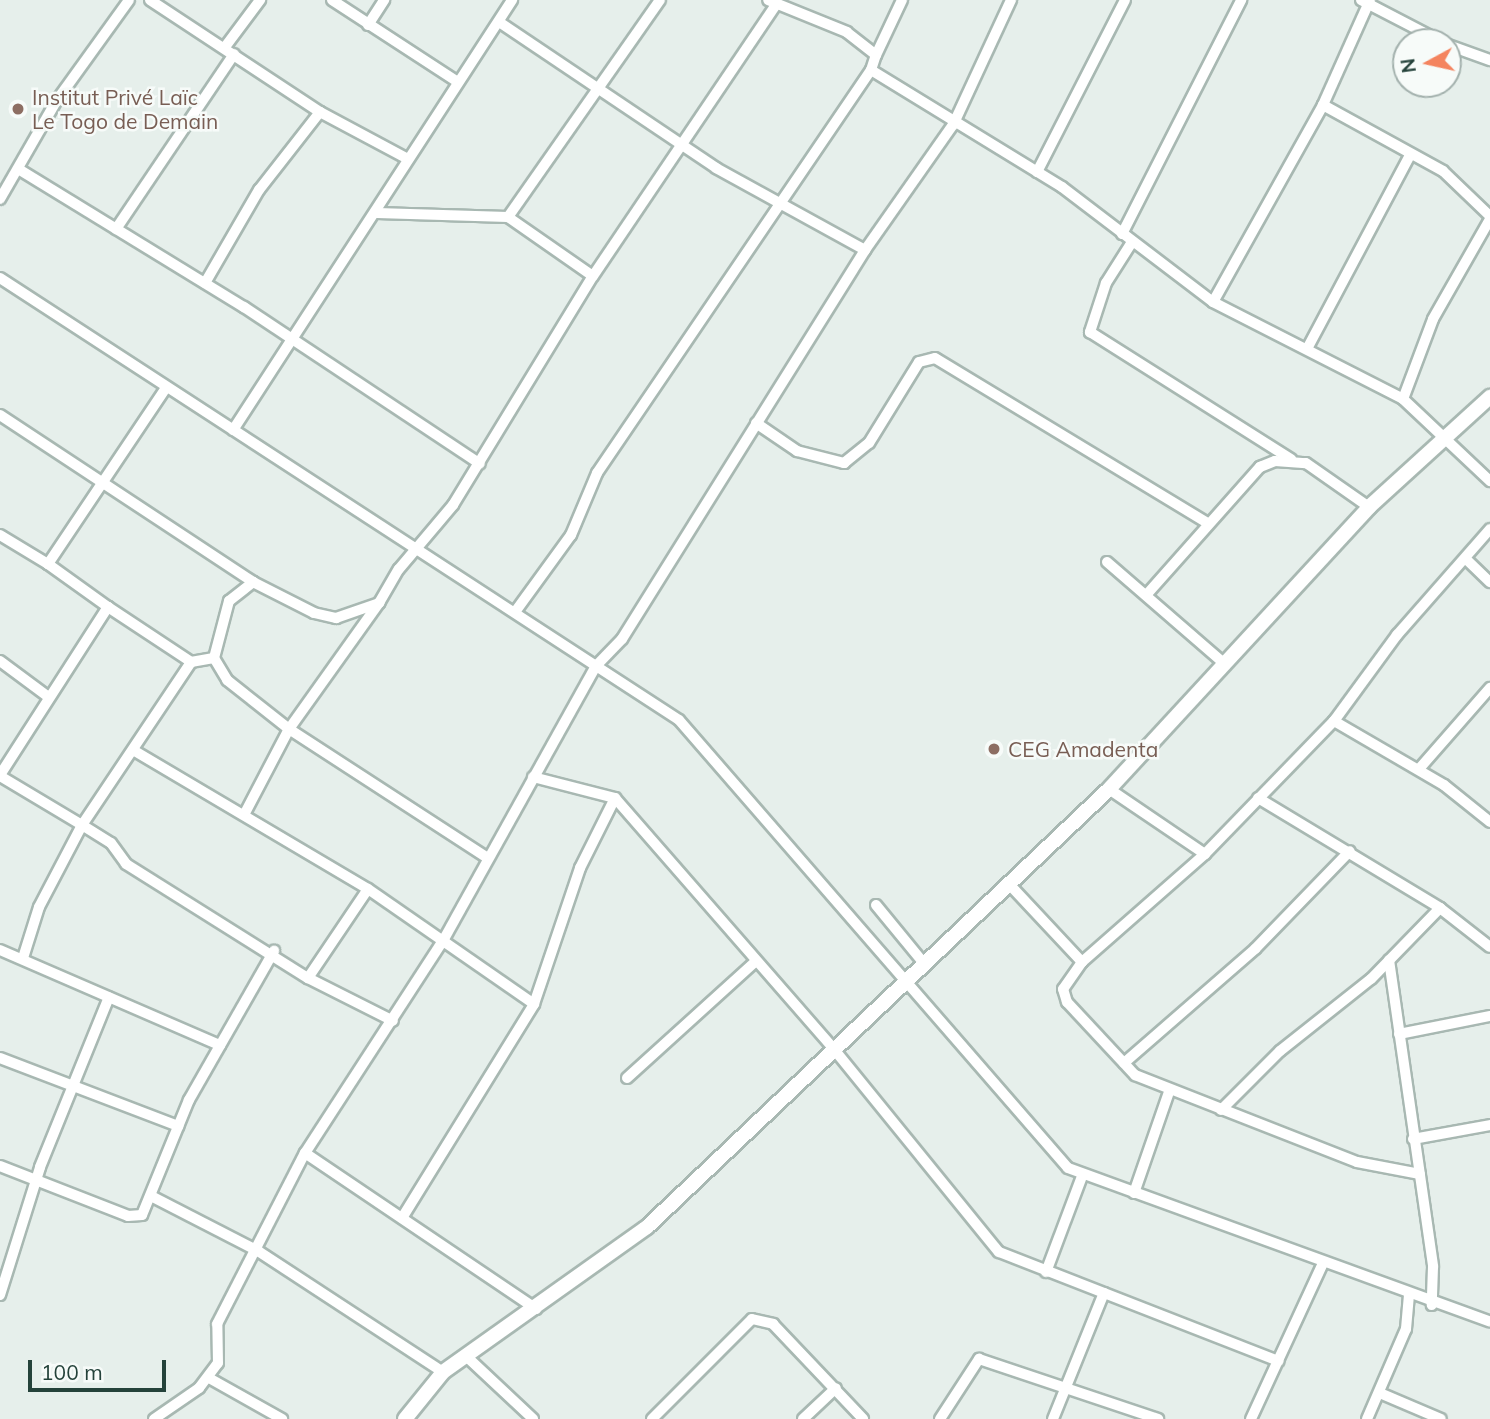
<!DOCTYPE html>
<html>
<head>
<meta charset="utf-8">
<style>
  body { margin:0 }
  #map { position:relative; width:1490px; height:1419px; overflow:hidden; background:#e6efeb; font-family:Mulish,sans-serif }
  div>[style] { position:absolute }
  .roads { filter:drop-shadow(2px 0 #a8b8b2) drop-shadow(-2px 0 #a8b8b2) drop-shadow(0 2px #a8b8b2) drop-shadow(0 -2px #a8b8b2) }
  .street>* { height:10px; margin:-5px; padding:0 5px; transform-origin:5px; border-radius:5px; background:#fff }
  .secondary>* { height:14px; margin:-7px; padding:0 7px; transform-origin:7px; border-radius:7px; background:#fff }
  .dots>* { width:19px; height:19px; translate:-50% -50%; box-sizing:border-box; border:4px solid #f7fbf9; border-radius:50% }
  span { translate:-50% -50%; white-space:nowrap; text-align:center; line-height:1.15; -webkit-text-stroke:5px #f7fbf9; paint-order:stroke }
  .education-label { font-size:21px; color:#785e54 }
  .left { translate:0 -50%; text-align:left }
  .north { position:absolute; left:1392px; top:28px; width:70px; height:70px; box-sizing:border-box; background:#f7fbf9; border:2px solid #a3b1ad; border-radius:50%; rotate:262deg; font-size:19px; font-weight:700; line-height:28px; text-align:center; color:#24423a }
  .north::after { content:''; display:block; margin:auto; width:24px; height:32px; background:#f4845f; clip-path:polygon(50% 0,100% 100%,50% 72%,0 100%) }
  .scale { position:absolute; left:28px; top:1360px; width:138px; height:32px; box-sizing:border-box; border:4px solid #24423a; border-top:0; padding-left:9px; font-size:21px; line-height:24px; white-space:nowrap; color:#24423a; -webkit-text-stroke:5px #f7fbf9; paint-order:stroke }
</style>
</head>
<body>
<div id="map">
  <div class="roads">
    <div class="street">
      <div style="left:150px;top:0;width:204px;rotate:33.4deg"></div>
      <div style="left:320px;top:112px;width:100px;rotate:28.1deg"></div>
      <div style="left:332px;top:0;width:150px;rotate:33.1deg"></div>
      <div style="left:1361px;top:0;width:91px;rotate:27.4deg"></div>
      <div style="left:499px;top:22px;width:262px;rotate:33.9deg"></div>
      <div style="left:716px;top:168px;width:170px;rotate:28.8deg"></div>
      <div style="left:368px;top:25px;width:30px;rotate:-57deg"></div>
      <div style="left:1448px;top:45px;width:45px;rotate:19.7deg"></div>
      <div style="left:225px;top:47px;width:59px;rotate:-53.3deg"></div>
      <div style="left:876px;top:55px;width:61px;rotate:-64.7deg"></div>
      <div style="left:871px;top:70px;width:224px;rotate:31.5deg"></div>
      <div style="left:1062px;top:187px;width:190px;rotate:37.3deg"></div>
      <div style="left:1213px;top:302px;width:213px;rotate:27deg"></div>
      <div style="left:1403px;top:399px;width:120px;rotate:43.3deg"></div>
      <div style="left:1323px;top:105px;width:137px;rotate:28.8deg"></div>
      <div style="left:1443px;top:171px;width:65px;rotate:43.8deg"></div>
      <div style="left:20px;top:170px;width:263px;rotate:31.5deg"></div>
      <div style="left:244px;top:307px;width:283px;rotate:33.6deg"></div>
      <div style="left:1037px;top:172px;width:193px;rotate:-62.9deg"></div>
      <div style="left:0;top:199px;width:114px;rotate:-60.1deg"></div>
      <div style="left:57px;top:100px;width:123px;rotate:-54.2deg"></div>
      <div style="left:377px;top:213px;width:131px;rotate:1.7deg"></div>
      <div style="left:508px;top:217px;width:103px;rotate:34.8deg"></div>
      <div style="left:508px;top:217px;width:265px;rotate:-55deg"></div>
      <div style="left:116px;top:229px;width:211px;rotate:-56deg"></div>
      <div style="left:1122px;top:234px;width:263px;rotate:-63deg"></div>
      <div style="left:1132px;top:242px;width:49px;rotate:122.4deg"></div>
      <div style="left:1106px;top:283px;width:52px;rotate:108.1deg"></div>
      <div style="left:1090px;top:332px;width:238px;rotate:32.3deg"></div>
      <div style="left:0;top:278px;width:810px;rotate:33.06deg"></div>
      <div style="left:679px;top:720px;width:593px;rotate:49.03deg"></div>
      <div style="left:1068px;top:1168px;width:449px;rotate:20deg"></div>
      <div style="left:205px;top:283px;width:108px;rotate:-59.9deg"></div>
      <div style="left:259px;top:190px;width:99px;rotate:-52deg"></div>
      <div style="left:1213px;top:302px;width:226px;rotate:-60.8deg"></div>
      <div style="left:1323px;top:105px;width:115px;rotate:-65.9deg"></div>
      <div style="left:1308px;top:347px;width:217px;rotate:-62deg"></div>
      <div style="left:1403px;top:399px;width:85px;rotate:-69.4deg"></div>
      <div style="left:1433px;top:319px;width:115px;rotate:-60.3deg"></div>
      <div style="left:0;top:415px;width:303px;rotate:33.4deg"></div>
      <div style="left:253px;top:582px;width:68px;rotate:26.9deg"></div>
      <div style="left:314px;top:613px;width:23px;rotate:13deg"></div>
      <div style="left:336px;top:618px;width:46px;rotate:-19.2deg"></div>
      <div style="left:379px;top:603px;width:39px;rotate:-60deg"></div>
      <div style="left:399px;top:569px;width:84px;rotate:-49.8deg"></div>
      <div style="left:453px;top:505px;width:268px;rotate:-58.6deg"></div>
      <div style="left:593px;top:276px;width:327px;rotate:-56deg"></div>
      <div style="left:756px;top:423px;width:50px;rotate:34.3deg"></div>
      <div style="left:797px;top:451px;width:49px;rotate:14.3deg"></div>
      <div style="left:844px;top:463px;width:32px;rotate:-39deg"></div>
      <div style="left:869px;top:443px;width:95px;rotate:-58.3deg"></div>
      <div style="left:919px;top:362px;width:16px;rotate:-14deg"></div>
      <div style="left:935px;top:358px;width:320px;rotate:31.2deg"></div>
      <div style="left:233px;top:430px;width:513px;rotate:-57.02deg"></div>
      <div style="left:0;top:535px;width:56px;rotate:31.1deg"></div>
      <div style="left:1467px;top:560px;width:32px;rotate:44deg"></div>
      <div style="left:1107px;top:562px;width:157px;rotate:40.9deg"></div>
      <div style="left:1148px;top:593px;width:169px;rotate:-48.4deg"></div>
      <div style="left:1260px;top:467px;width:16px;rotate:-22deg"></div>
      <div style="left:1275px;top:461px;width:31px;rotate:4deg"></div>
      <div style="left:1306px;top:463px;width:77px;rotate:34.9deg"></div>
      <div style="left:108px;top:607px;width:74px;rotate:-144.4deg"></div>
      <div style="left:48px;top:564px;width:211px;rotate:-56.2deg"></div>
      <div style="left:515px;top:612px;width:95px;rotate:-54deg"></div>
      <div style="left:571px;top:535px;width:67px;rotate:-67.2deg"></div>
      <div style="left:597px;top:473px;width:487px;rotate:-55.8deg"></div>
      <div style="left:871px;top:70px;width:16px;rotate:-72deg"></div>
      <div style="left:876px;top:55px;width:37px;rotate:-142deg"></div>
      <div style="left:847px;top:32px;width:85px;rotate:-157.9deg"></div>
      <div style="left:214px;top:658px;width:26px;rotate:59deg"></div>
      <div style="left:227px;top:680px;width:79px;rotate:38.3deg"></div>
      <div style="left:289px;top:729px;width:235px;rotate:33deg"></div>
      <div style="left:0;top:661px;width:57px;rotate:36.5deg"></div>
      <div style="left:1334px;top:721px;width:127px;rotate:30.2deg"></div>
      <div style="left:1444px;top:785px;width:59px;rotate:38.8deg"></div>
      <div style="left:133px;top:750px;width:273px;rotate:30.6deg"></div>
      <div style="left:368px;top:889px;width:202px;rotate:34.7deg"></div>
      <div style="left:1419px;top:769px;width:108px;rotate:-48.8deg"></div>
      <div style="left:0;top:775px;width:200px;rotate:-57.3deg"></div>
      <div style="left:108px;top:607px;width:100px;rotate:33.5deg"></div>
      <div style="left:191px;top:662px;width:23px;rotate:-10deg"></div>
      <div style="left:214px;top:658px;width:59px;rotate:-75.3deg"></div>
      <div style="left:229px;top:601px;width:31px;rotate:-38deg"></div>
      <div style="left:0;top:776px;width:96px;rotate:30.9deg"></div>
      <div style="left:82px;top:825px;width:196px;rotate:-56.2deg"></div>
      <div style="left:533px;top:777px;width:85px;rotate:14.4deg"></div>
      <div style="left:615px;top:798px;width:332px;rotate:48.9deg"></div>
      <div style="left:833px;top:1048px;width:263px;rotate:50.9deg"></div>
      <div style="left:999px;top:1252px;width:300px;rotate:21.3deg"></div>
      <div style="left:1109px;top:789px;width:116px;rotate:34.1deg"></div>
      <div style="left:1258px;top:798px;width:213px;rotate:31.1deg"></div>
      <div style="left:1440px;top:908px;width:63px;rotate:38deg"></div>
      <div style="left:245px;top:813px;width:95px;rotate:-62.4deg"></div>
      <div style="left:289px;top:729px;width:155px;rotate:-54.5deg"></div>
      <div style="left:1009px;top:884px;width:107px;rotate:46.9deg"></div>
      <div style="left:1082px;top:962px;width:33px;rotate:125deg"></div>
      <div style="left:1063px;top:989px;width:14px;rotate:73deg"></div>
      <div style="left:1067px;top:1002px;width:100px;rotate:47deg"></div>
      <div style="left:1135px;top:1075px;width:238px;rotate:21.4deg"></div>
      <div style="left:1357px;top:1162px;width:64px;rotate:10.8deg"></div>
      <div style="left:876px;top:905px;width:72px;rotate:50.6deg"></div>
      <div style="left:0;top:950px;width:240px;rotate:23.4deg"></div>
      <div style="left:23px;top:958px;width:53px;rotate:-72.6deg"></div>
      <div style="left:39px;top:907px;width:93px;rotate:-62.3deg"></div>
      <div style="left:82px;top:825px;width:34px;rotate:32deg"></div>
      <div style="left:111px;top:843px;width:26px;rotate:54deg"></div>
      <div style="left:126px;top:864px;width:215px;rotate:32.1deg"></div>
      <div style="left:308px;top:978px;width:95px;rotate:26.8deg"></div>
      <div style="left:1389px;top:960px;width:310px;rotate:81.8deg"></div>
      <div style="left:1433px;top:1267px;width:38px;rotate:92deg"></div>
      <div style="left:1082px;top:962px;width:164px;rotate:-41.3deg"></div>
      <div style="left:1205px;top:854px;width:185px;rotate:-45.9deg"></div>
      <div style="left:1334px;top:721px;width:107px;rotate:-53.8deg"></div>
      <div style="left:1397px;top:635px;width:141px;rotate:-48.7deg"></div>
      <div style="left:308px;top:978px;width:107px;rotate:-56deg"></div>
      <div style="left:1399px;top:1034px;width:93px;rotate:-11.2deg"></div>
      <div style="left:0;top:1058px;width:191px;rotate:20.9deg"></div>
      <div style="left:1124px;top:1063px;width:174px;rotate:-41deg"></div>
      <div style="left:1255px;top:949px;width:136px;rotate:-45.9deg"></div>
      <div style="left:627px;top:1078px;width:171px;rotate:-42.2deg"></div>
      <div style="left:1221px;top:1110px;width:83px;rotate:-45deg"></div>
      <div style="left:1280px;top:1051px;width:116px;rotate:-38.4deg"></div>
      <div style="left:1371px;top:979px;width:99px;rotate:-45.8deg"></div>
      <div style="left:1413px;top:1139px;width:78px;rotate:-10.3deg"></div>
      <div style="left:305px;top:1153px;width:279px;rotate:34deg"></div>
      <div style="left:0;top:1166px;width:137px;rotate:21.3deg"></div>
      <div style="left:128px;top:1216px;width:14px;rotate:-4deg"></div>
      <div style="left:142px;top:1215px;width:124px;rotate:-67.8deg"></div>
      <div style="left:189px;top:1100px;width:172px;rotate:-60.3deg"></div>
      <div style="left:1134px;top:1193px;width:107px;rotate:-70.9deg"></div>
      <div style="left:153px;top:1197px;width:118px;rotate:27.2deg"></div>
      <div style="left:258px;top:1251px;width:221px;rotate:33.2deg"></div>
      <div style="left:402px;top:1218px;width:251px;rotate:-58.3deg"></div>
      <div style="left:534px;top:1004px;width:144px;rotate:-71.3deg"></div>
      <div style="left:580px;top:868px;width:78px;rotate:-63.4deg"></div>
      <div style="left:1046px;top:1272px;width:103px;rotate:-69.4deg"></div>
      <div style="left:0;top:1295px;width:134px;rotate:-72.6deg"></div>
      <div style="left:40px;top:1167px;width:183px;rotate:-67.9deg"></div>
      <div style="left:466px;top:1356px;width:92px;rotate:43.2deg"></div>
      <div style="left:209px;top:1378px;width:84px;rotate:29.3deg"></div>
      <div style="left:1380px;top:1393px;width:66px;rotate:23.1deg"></div>
      <div style="left:154px;top:1419px;width:55px;rotate:-34.6deg"></div>
      <div style="left:199px;top:1388px;width:31px;rotate:-53deg"></div>
      <div style="left:218px;top:1363px;width:39px;rotate:-91deg"></div>
      <div style="left:217px;top:1324px;width:192px;rotate:-62.8deg"></div>
      <div style="left:305px;top:1153px;width:255px;rotate:-57deg"></div>
      <div style="left:444px;top:939px;width:312px;rotate:-60.9deg"></div>
      <div style="left:596px;top:666px;width:37px;rotate:-46deg"></div>
      <div style="left:622px;top:639px;width:459px;rotate:-58deg"></div>
      <div style="left:865px;top:250px;width:153px;rotate:-54.9deg"></div>
      <div style="left:953px;top:125px;width:138px;rotate:-65.1deg"></div>
      <div style="left:652px;top:1419px;width:141px;rotate:-45deg"></div>
      <div style="left:752px;top:1319px;width:22px;rotate:13deg"></div>
      <div style="left:773px;top:1324px;width:131px;rotate:46.5deg"></div>
      <div style="left:803px;top:1419px;width:45px;rotate:-43.2deg"></div>
      <div style="left:940px;top:1419px;width:72px;rotate:-57deg"></div>
      <div style="left:979px;top:1359px;width:189px;rotate:18.5deg"></div>
      <div style="left:1053px;top:1419px;width:136px;rotate:-68deg"></div>
      <div style="left:1251px;top:1419px;width:170px;rotate:-65.2deg"></div>
      <div style="left:1367px;top:1419px;width:98px;rotate:-66.6deg"></div>
      <div style="left:1406px;top:1329px;width:35px;rotate:-85deg"></div>
    </div>
    <div class="secondary">
      <div style="left:405px;top:1419px;width:60px;rotate:-51deg"></div>
      <div style="left:443px;top:1372px;width:250px;rotate:-35.4deg"></div>
      <div style="left:647px;top:1227px;width:637px;rotate:-43.47deg"></div>
      <div style="left:1109px;top:789px;width:384px;rotate:-47.3deg"></div>
      <div style="left:1369px;top:507px;width:164px;rotate:-42.3deg"></div>
    </div>
  </div>
  <div class="dots">
    <div style="left:18px;top:109px;background:#8d6e63"></div>
    <div style="left:994px;top:749px;background:#8d6e63"></div>
  </div>
  <div class="education-label">
    <span class="left" style="left:32px;top:109px">Institut Privé Laïc<br>Le Togo de Demain</span>
    <span class="left" style="left:1008px;top:749px">CEG Amadenta</span>
  </div>
  <div class="north">N</div>
  <div class="scale">100 m</div>
</div>
</body>
</html>
